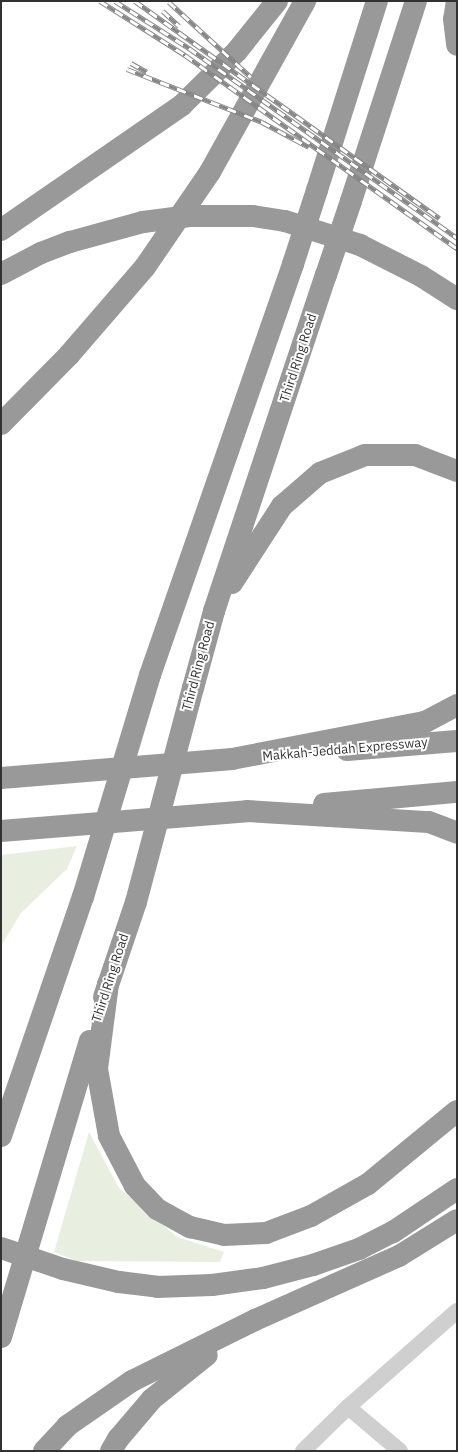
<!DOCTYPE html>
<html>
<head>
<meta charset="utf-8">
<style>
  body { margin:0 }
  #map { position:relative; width:458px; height:1452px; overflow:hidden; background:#fff; font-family:"IBM Plex Sans",sans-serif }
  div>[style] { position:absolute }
  .green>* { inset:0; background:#e8efe0 }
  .minor>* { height:16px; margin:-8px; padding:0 8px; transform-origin:8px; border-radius:8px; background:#cfcfcf }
  .highway>* { height:22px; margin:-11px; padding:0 11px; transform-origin:11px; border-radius:11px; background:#999 }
  .rail>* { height:4.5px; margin-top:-2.25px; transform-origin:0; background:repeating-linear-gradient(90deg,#fff 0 9px,#878787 0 18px); box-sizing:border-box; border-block:1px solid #878787 }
  .highway-bridge>* { height:22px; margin:-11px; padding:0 11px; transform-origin:11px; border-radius:11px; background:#999 }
  span { translate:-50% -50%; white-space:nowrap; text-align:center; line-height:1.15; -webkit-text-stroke:4px #fff; paint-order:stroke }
  .street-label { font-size:13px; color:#323232 }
  .frame { position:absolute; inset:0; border:2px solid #323232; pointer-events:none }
</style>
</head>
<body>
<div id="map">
  <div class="green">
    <div style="clip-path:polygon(77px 846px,67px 869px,21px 913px,1px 946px,1px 855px)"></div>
    <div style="clip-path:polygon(89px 1132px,119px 1188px,177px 1237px,224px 1252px,220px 1262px,77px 1261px,54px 1252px)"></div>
  </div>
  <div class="minor">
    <div style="left:348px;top:1407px;width:68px;rotate:40.2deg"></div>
    <div style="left:303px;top:1451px;width:63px;rotate:-44.4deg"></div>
    <div style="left:348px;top:1407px;width:145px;rotate:-41.4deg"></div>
  </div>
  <div class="highway">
    <div style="left:457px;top:1px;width:18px;rotate:99deg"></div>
    <div style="left:454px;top:19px;width:26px;rotate:83deg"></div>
    <div style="left:210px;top:172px;width:196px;rotate:-60.9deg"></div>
    <div style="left:317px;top:190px;width:198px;rotate:-72.4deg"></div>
    <div style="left:351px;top:201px;width:210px;rotate:-72deg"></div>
    <div style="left:1px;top:230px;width:220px;rotate:-34.6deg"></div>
    <div style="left:182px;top:105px;width:77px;rotate:-44.5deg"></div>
    <div style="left:237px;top:51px;width:64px;rotate:-51.3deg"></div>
    <div style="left:1px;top:274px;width:45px;rotate:-27.7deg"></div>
    <div style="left:41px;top:253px;width:31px;rotate:-21deg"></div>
    <div style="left:70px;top:242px;width:76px;rotate:-15.3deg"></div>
    <div style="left:143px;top:222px;width:47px;rotate:-7.3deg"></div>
    <div style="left:190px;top:216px;width:63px"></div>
    <div style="left:253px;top:216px;width:32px;rotate:9deg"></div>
    <div style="left:285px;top:221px;width:79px;rotate:17.7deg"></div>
    <div style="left:360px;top:245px;width:68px;rotate:26.9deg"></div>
    <div style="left:421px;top:276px;width:43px;rotate:32.6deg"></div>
    <div style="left:1px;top:424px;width:97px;rotate:-45.4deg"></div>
    <div style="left:69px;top:355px;width:116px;rotate:-49.2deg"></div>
    <div style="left:232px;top:583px;width:92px;rotate:-57deg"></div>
    <div style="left:282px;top:506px;width:50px;rotate:-41deg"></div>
    <div style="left:320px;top:473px;width:48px;rotate:-21.8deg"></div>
    <div style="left:365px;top:455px;width:50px"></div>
    <div style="left:415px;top:455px;width:45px;rotate:20.9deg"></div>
    <div style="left:150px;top:675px;width:435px;rotate:-70.8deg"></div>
    <div style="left:193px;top:688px;width:80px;rotate:-74.7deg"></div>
    <div style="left:214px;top:611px;width:354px;rotate:-71.6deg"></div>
    <div style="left:347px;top:750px;width:110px;rotate:-4.7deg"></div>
    <div style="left:1px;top:778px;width:232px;rotate:-4.7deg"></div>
    <div style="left:232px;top:759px;width:197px;rotate:-10.9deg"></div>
    <div style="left:425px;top:722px;width:36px;rotate:-28deg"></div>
    <div style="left:324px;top:804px;width:134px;rotate:-5.2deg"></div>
    <div style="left:1px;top:831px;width:247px;rotate:-4.6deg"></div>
    <div style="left:247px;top:811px;width:182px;rotate:3.5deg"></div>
    <div style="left:429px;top:822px;width:30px;rotate:21deg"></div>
    <div style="left:108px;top:984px;width:86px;rotate:97.4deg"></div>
    <div style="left:97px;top:1069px;width:68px;rotate:79.8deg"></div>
    <div style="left:109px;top:1136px;width:56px;rotate:62.5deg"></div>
    <div style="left:135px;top:1186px;width:32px;rotate:46deg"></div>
    <div style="left:157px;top:1209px;width:38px;rotate:29deg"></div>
    <div style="left:190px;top:1227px;width:35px;rotate:13deg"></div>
    <div style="left:224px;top:1235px;width:42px;rotate:-2.7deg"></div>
    <div style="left:266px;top:1233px;width:48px;rotate:-20.7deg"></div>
    <div style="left:311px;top:1216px;width:65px;rotate:-29.3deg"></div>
    <div style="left:368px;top:1184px;width:115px;rotate:-39.4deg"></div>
    <div style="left:104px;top:997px;width:100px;rotate:-71.4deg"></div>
    <div style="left:1px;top:1136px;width:253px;rotate:-71.1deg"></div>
    <div style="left:119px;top:1282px;width:38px;rotate:7deg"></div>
    <div style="left:157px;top:1287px;width:55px;rotate:-2.1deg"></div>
    <div style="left:212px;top:1285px;width:51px;rotate:-7.8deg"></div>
    <div style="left:263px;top:1278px;width:52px;rotate:-14.6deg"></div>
    <div style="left:313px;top:1265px;width:49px;rotate:-19.2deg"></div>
    <div style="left:359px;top:1249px;width:38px;rotate:-27deg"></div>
    <div style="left:393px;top:1232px;width:77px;rotate:-33.9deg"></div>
    <div style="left:1px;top:1337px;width:309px;rotate:-73.3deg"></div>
    <div style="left:44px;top:1451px;width:34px;rotate:-47deg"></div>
    <div style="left:67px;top:1426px;width:79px;rotate:-34.7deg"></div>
    <div style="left:132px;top:1381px;width:137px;rotate:-26.4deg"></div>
    <div style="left:255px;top:1320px;width:158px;rotate:-24deg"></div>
    <div style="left:399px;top:1256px;width:68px;rotate:-31.8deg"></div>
    <div style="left:111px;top:1451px;width:14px;rotate:-60deg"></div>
    <div style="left:118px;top:1439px;width:52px;rotate:-49.6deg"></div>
    <div style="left:152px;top:1399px;width:70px;rotate:-38.7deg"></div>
  </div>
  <div class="rail">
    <div style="left:100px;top:1px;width:101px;rotate:32.4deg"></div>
    <div style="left:185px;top:55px;width:334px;rotate:35.4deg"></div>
    <div style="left:115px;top:1px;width:88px;rotate:32.4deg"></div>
    <div style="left:189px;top:48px;width:329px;rotate:35.3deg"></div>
    <div style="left:135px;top:1px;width:374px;rotate:35.5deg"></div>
    <div style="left:169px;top:2px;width:111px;rotate:42.4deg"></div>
    <div style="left:163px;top:11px;width:22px;rotate:43deg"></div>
    <div style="left:131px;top:63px;width:18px;rotate:29deg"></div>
    <div style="left:127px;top:69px;width:145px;rotate:21.4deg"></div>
    <div style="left:262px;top:122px;width:53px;rotate:28deg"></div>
  </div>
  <div class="highway-bridge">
    <div style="left:293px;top:264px;width:78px;rotate:-72deg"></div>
    <div style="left:145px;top:267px;width:115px;rotate:-55.6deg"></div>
    <div style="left:326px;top:275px;width:78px;rotate:-71.3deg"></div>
    <div style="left:83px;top:897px;width:232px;rotate:-73.2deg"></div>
    <div style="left:136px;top:902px;width:221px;rotate:-75.1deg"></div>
    <div style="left:1px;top:1248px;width:65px;rotate:18.7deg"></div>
    <div style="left:63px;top:1269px;width:57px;rotate:13.1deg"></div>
  </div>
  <div class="street-label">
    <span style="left:299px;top:358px;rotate:-72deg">Third Ring Road</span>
    <span style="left:199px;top:666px;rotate:-75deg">Third Ring Road</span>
    <span style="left:345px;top:750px;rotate:-5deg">Makkah-Jeddah Expressway</span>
    <span style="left:111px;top:978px;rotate:-72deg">Third Ring Road</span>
  </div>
  <div class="frame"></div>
</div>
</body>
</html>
